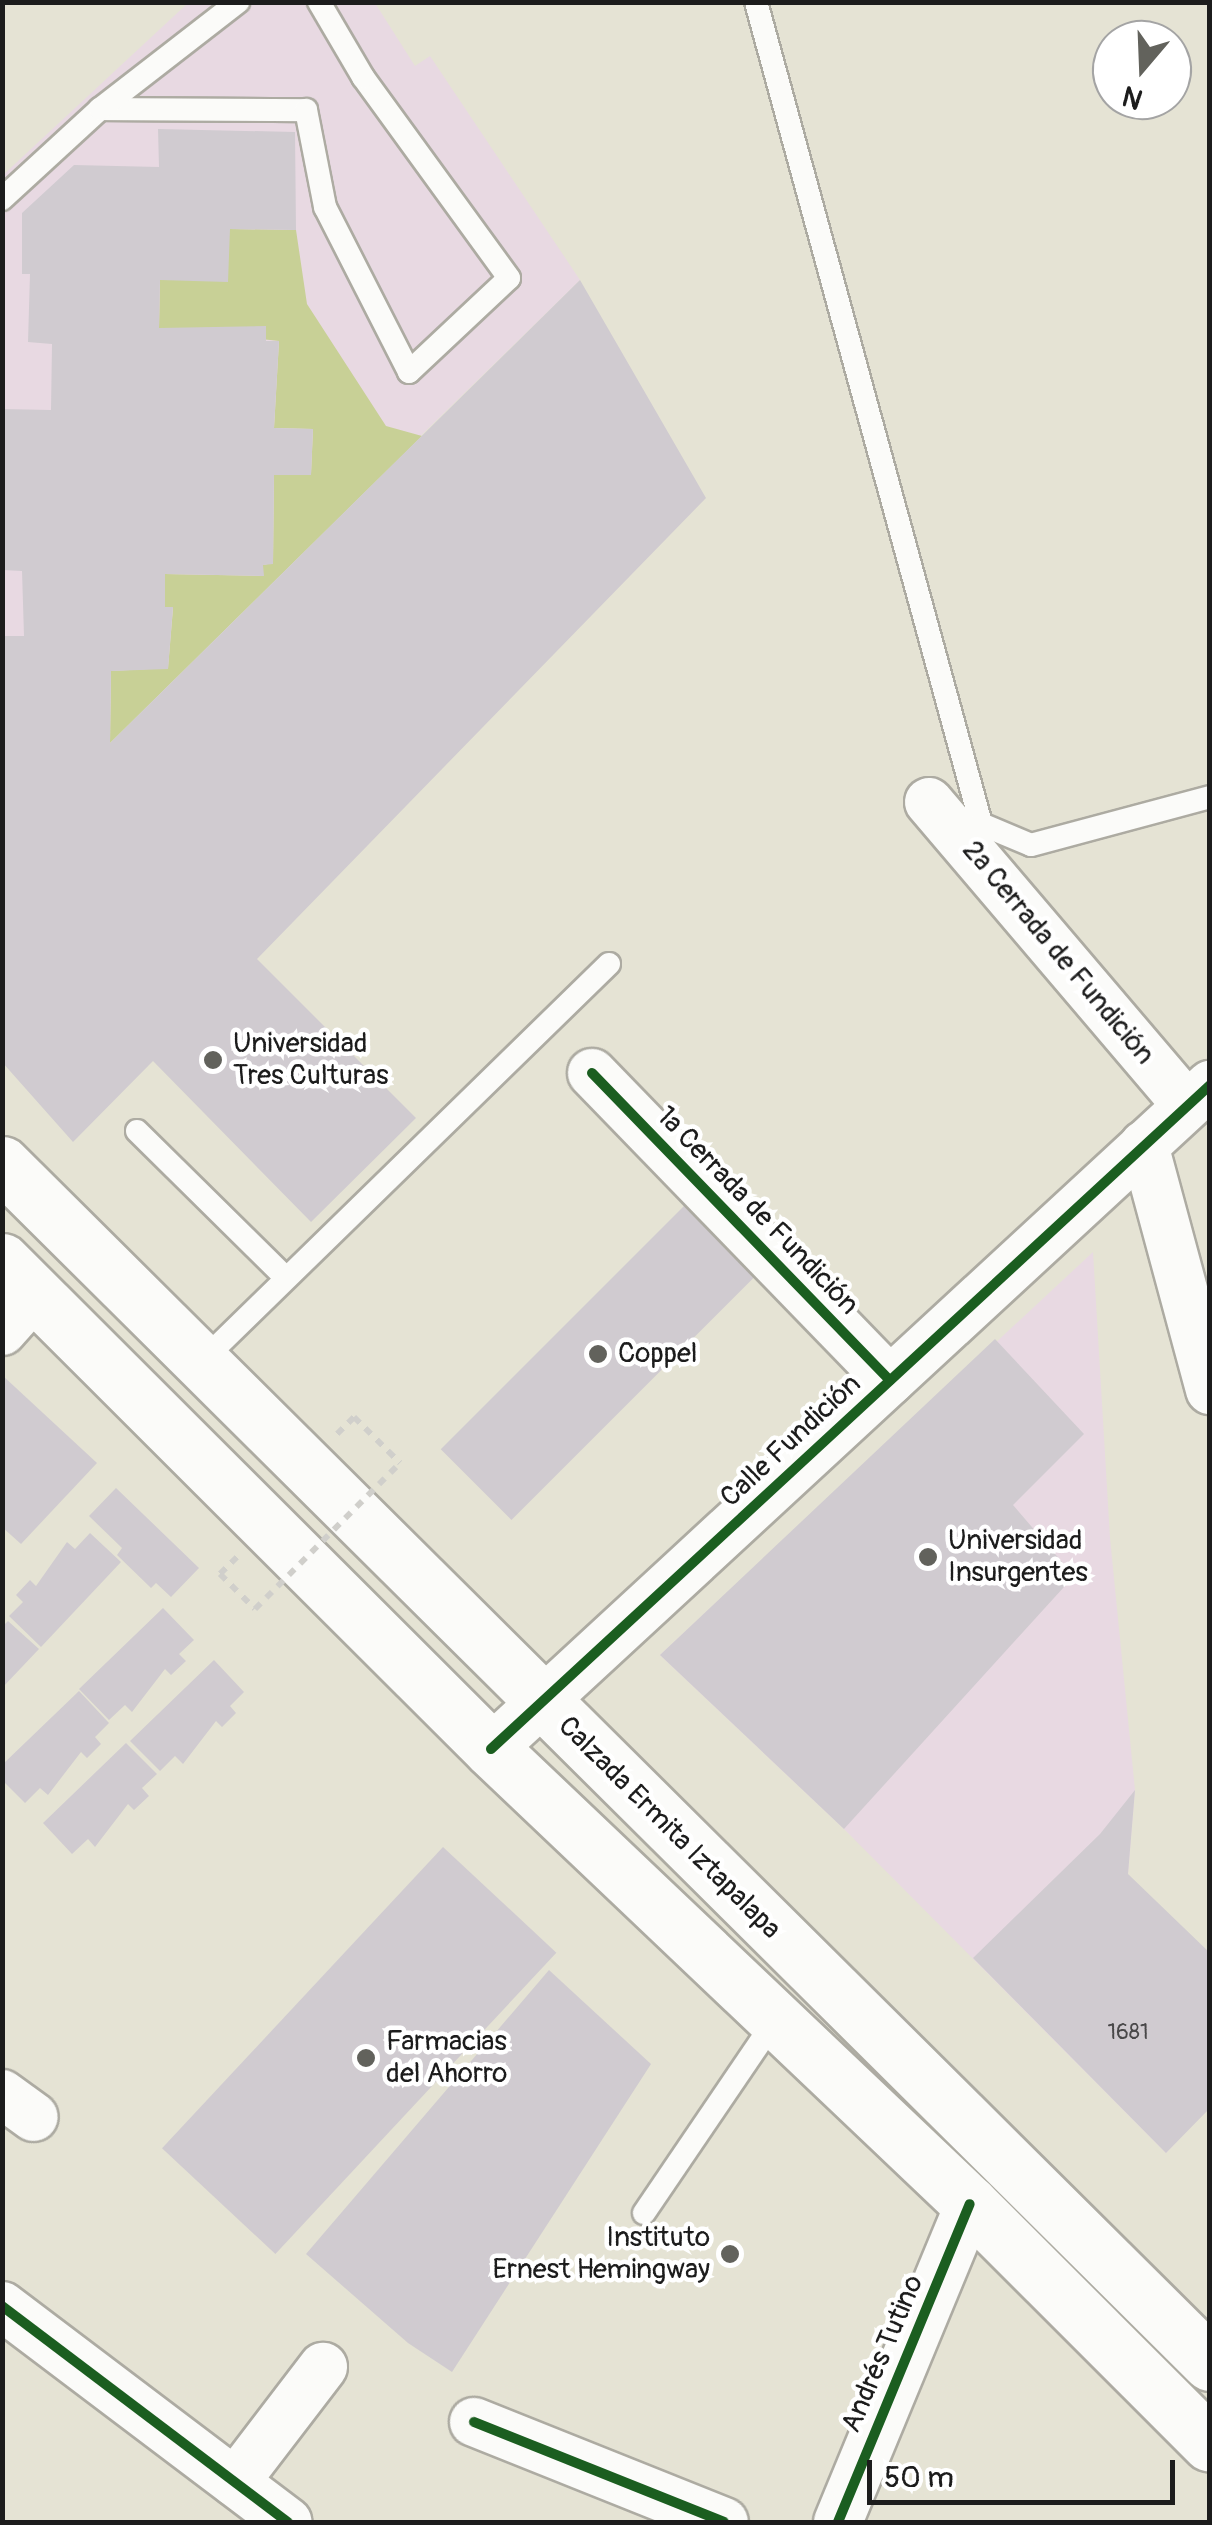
<!DOCTYPE html>
<html>
<head>
<meta charset="utf-8">
<style>
  body { margin:0 }
  #map { position:relative; width:1212px; height:2525px; overflow:hidden; background:#e5e3d4; font-family:Pangolin,sans-serif }
  div>[style] { position:absolute }
  .built>* { inset:0; background:#e8d9e2 }
  .green>* { inset:0; background:#c8d096 }
  .building>* { inset:0; background:#d0cbd0; transform-origin:0 0 }
  .path>* { height:6px; margin-top:-3px; transform-origin:0; background:repeating-linear-gradient(90deg,#d0cfcb 0 8px,transparent 0 16px) }
  .roads { filter:drop-shadow(2px 0 #adaba2) drop-shadow(-2px 0 #adaba2) drop-shadow(0 2px #adaba2) drop-shadow(0 -2px #adaba2) }
  .service>* { height:22px; margin:-11px; padding:0 11px; transform-origin:11px; border-radius:11px; background:#fbfbf9 }
  .minor>* { height:48px; margin:-24px; padding:0 24px; transform-origin:24px; border-radius:24px; background:#fbfbf9 }
  .primary>* { height:55px; margin:-27.5px; padding:0 27.5px; transform-origin:27.5px; border-radius:27.5px; background:#fbfbf9 }
  .path-bridge>* { height:6px; margin-top:-3px; transform-origin:0; background:repeating-linear-gradient(90deg,#d0cfcb 0 8px,transparent 0 16px) }
  .cycleway>* { height:10px; margin:-5px; padding:0 5px; transform-origin:5px; border-radius:5px; background:#1b5e20 }
  .dots>* { width:28px; height:28px; translate:-50% -50%; box-sizing:border-box; border:5px solid #fff; border-radius:50% }
  span { translate:-50% -50%; white-space:nowrap; text-align:center; line-height:1.15; -webkit-text-stroke:9px #fff; paint-order:stroke }
  .number-label { font-size:22px; color:#494849 }
  .number-label span { -webkit-text-stroke-width:0 }
  .street-label { font-size:28px; color:#1c1c1c }
  .poi-label { font-size:28px; color:#1c1c1c }
  .left { translate:0 -50%; text-align:left }
  .right { translate:-100% -50%; text-align:right }
  .frame { position:absolute; inset:0; border:5px solid #1c1c1c; pointer-events:none }
  .north { position:absolute; left:1092px; top:20px; width:100px; height:100px; box-sizing:border-box; background:#fff; border:2px solid #a4a4a4; border-radius:50%; rotate:199deg; font-size:28px; font-weight:700; line-height:40px; text-align:center; color:#1c1c1c }
  .north::after { content:''; display:block; margin:auto; width:35px; height:45px; background:#62625c; clip-path:polygon(50% 0,100% 100%,50% 72%,0 100%) }
  .scale { position:absolute; left:867px; top:2460px; width:308px; height:45px; box-sizing:border-box; border:5px solid #1c1c1c; border-top:0; padding-left:12px; font-size:30px; line-height:35px; white-space:nowrap; color:#1c1c1c; -webkit-text-stroke:8px #fff; paint-order:stroke }
</style>
</head>
<body>
<div id="map">
  <div class="built">
    <div style="clip-path:polygon(188px 3px,375px 3px,415px 66px,430px 56px,580px 280px,3px 844px,3px 175px)"></div>
    <div style="clip-path:polygon(1093px 1252px,1110px 1538px,1135px 1790px,1128px 1874px,1209px 2108px,1166px 2153px,844px 1829px,660px 1655px)"></div>
  </div>
  <div class="green">
    <div style="clip-path:polygon(230px 229px,296px 230px,307px 304px,386px 426px,422px 436px,110px 743px,111px 671px,168px 668px,173px 608px,165px 607px,165px 574px,263px 576px,263px 565px,273px 563px,274px 475px,311px 474px,313px 429px,274px 428px,279px 341px,159px 328px,160px 280px)"></div>
  </div>
  <div class="building">
    <div style="clip-path:polygon(158px 129px,295px 132px,296px 230px,230px 229px,228px 282px,160px 280px,159px 328px,266px 326px,266px 341px,279px 341px,274px 428px,313px 429px,311px 475px,274px 475px,273px 564px,263px 565px,264px 576px,165px 574px,165px 607px,173px 607px,168px 669px,111px 671px,110px 743px,580px 280px,706px 498px,257px 959px,416px 1118px,311px 1222px,153px 1061px,73px 1142px,2px 1062px,2px 636px,24px 636px,22px 571px,2px 570px,2px 409px,51px 410px,52px 344px,28px 342px,30px 274px,22px 274px,22px 213px,74px 165px,159px 167px)"></div>
    <div style="left:696px;top:1194px;width:100px;height:361px;rotate:45deg"></div>
    <div style="clip-path:polygon(995px 1339px,1084px 1434px,1013px 1505px,1074px 1576px,844px 1829px,660px 1655px)"></div>
    <div style="clip-path:polygon(2px 1375px,97px 1463px,21px 1544px,2px 1527px)"></div>
    <div style="clip-path:polygon(116px 1488px,199px 1568px,171px 1597px,156px 1583px,151px 1588px,117px 1555px,122px 1548px,89px 1516px)"></div>
    <div style="clip-path:polygon(90px 1533px,121px 1562px,41px 1647px,9px 1616px,23px 1602px,16px 1595px,30px 1580px,36px 1586px,67px 1542px,75px 1549px)"></div>
    <div style="clip-path:polygon(163px 1608px,194px 1640px,179px 1654px,186px 1661px,171px 1675px,165px 1669px,132px 1712px,125px 1705px,109px 1720px,79px 1689px)"></div>
    <div style="clip-path:polygon(8px 1621px,39px 1649px,2px 1688px,2px 1627px)"></div>
    <div style="clip-path:polygon(214px 1660px,244px 1692px,230px 1706px,236px 1713px,222px 1727px,216px 1721px,183px 1764px,175px 1756px,160px 1771px,130px 1741px)"></div>
    <div style="clip-path:polygon(79px 1691px,109px 1723px,95px 1737px,101px 1744px,87px 1758px,81px 1752px,48px 1795px,40px 1788px,25px 1803px,2px 1780px,2px 1765px)"></div>
    <div style="clip-path:polygon(126px 1743px,157px 1774px,142px 1788px,149px 1796px,134px 1810px,128px 1804px,95px 1847px,88px 1839px,72px 1854px,43px 1823px)"></div>
    <div style="clip-path:polygon(1135px 1790px,1128px 1874px,1210px 1953px,1210px 2108px,1166px 2153px,973px 1958px,1100px 1834px)"></div>
    <div style="left:443px;top:1847px;width:155px;height:412px;rotate:43deg"></div>
    <div style="clip-path:polygon(549px 1970px,651px 2064px,452px 2372px,408px 2343px,306px 2254px)"></div>
  </div>
  <div class="path">
    <div style="left:337px;top:1434px;width:24px;rotate:-45deg"></div>
    <div style="left:354px;top:1417px;width:65px;rotate:45deg"></div>
    <div style="left:237px;top:1557px;width:24px;rotate:135deg"></div>
    <div style="left:220px;top:1574px;width:49px;rotate:45deg"></div>
  </div>
  <div class="roads">
    <div class="service">
      <div style="left:756px;top:2px;width:852px;rotate:74.69deg"></div>
      <div style="left:981px;top:824px;width:54px;rotate:22.8deg"></div>
      <div style="left:1031px;top:845px;width:185px;rotate:-15deg"></div>
      <div style="left:100px;top:109px;width:206px;rotate:0.3deg"></div>
      <div style="left:306px;top:110px;width:99px;rotate:78.9deg"></div>
      <div style="left:325px;top:207px;width:185px;rotate:63deg"></div>
      <div style="left:409px;top:372px;width:137px;rotate:-43.2deg"></div>
      <div style="left:509px;top:278px;width:248px;rotate:-126deg"></div>
      <div style="left:363px;top:77px;width:87px;rotate:-120.4deg"></div>
      <div style="left:2px;top:199px;width:133px;rotate:-42.6deg"></div>
      <div style="left:100px;top:109px;width:175px;rotate:-37.8deg"></div>
      <div style="left:137px;top:1131px;width:208px;rotate:44.6deg"></div>
      <div style="left:201px;top:1362px;width:570px;rotate:-44.29deg"></div>
      <div style="left:644px;top:2213px;width:235px;rotate:-55.8deg"></div>
    </div>
    <div class="minor">
      <div style="left:929px;top:802px;width:398px;rotate:49.6deg"></div>
      <div style="left:592px;top:1073px;width:428px;rotate:45.9deg"></div>
      <div style="left:1144px;top:1145px;width:254px;rotate:74.9deg"></div>
      <div style="left:2px;top:1331px;width:51px;rotate:-48.2deg"></div>
      <div style="left:491px;top:1749px;width:979px;rotate:-42.72deg"></div>
      <div style="left:2px;top:2094px;width:39px;rotate:36deg"></div>
      <div style="left:2px;top:2306px;width:358px;rotate:37.1deg"></div>
      <div style="left:474px;top:2422px;width:269px;rotate:21.8deg"></div>
      <div style="left:235px;top:2482px;width:145px;rotate:-52.6deg"></div>
      <div style="left:838px;top:2522px;width:344px;rotate:-67.5deg"></div>
    </div>
    <div class="primary">
      <div style="left:2px;top:1164px;width:1702px;rotate:44.79deg"></div>
      <div style="left:2px;top:1261px;width:691px;rotate:44.94deg"></div>
      <div style="left:491px;top:1749px;width:661px;rotate:43.53deg"></div>
      <div style="left:970px;top:2204px;width:339px;rotate:45deg"></div>
    </div>
  </div>
  <div class="path-bridge">
    <div style="left:255px;top:1609px;width:206px;rotate:-45.2deg"></div>
  </div>
  <div class="cycleway">
    <div style="left:592px;top:1073px;width:428px;rotate:45.9deg"></div>
    <div style="left:491px;top:1749px;width:979px;rotate:-42.72deg"></div>
    <div style="left:2px;top:2306px;width:358px;rotate:37.1deg"></div>
    <div style="left:474px;top:2422px;width:269px;rotate:21.8deg"></div>
    <div style="left:838px;top:2522px;width:344px;rotate:-67.5deg"></div>
  </div>
  <div class="dots">
    <div style="left:213px;top:1060px;background:#62625c"></div>
    <div style="left:598px;top:1354px;background:#62625c"></div>
    <div style="left:928px;top:1557px;background:#62625c"></div>
    <div style="left:366px;top:2058px;background:#62625c"></div>
    <div style="left:730px;top:2254px;background:#62625c"></div>
  </div>
  <div class="number-label">
    <span style="left:1128px;top:2033px">1681</span>
  </div>
  <div class="street-label">
    <span style="left:1058px;top:953px;rotate:50deg">2ª Cerrada de Fundición</span>
    <span style="left:757px;top:1211px;rotate:46deg">1ª Cerrada de Fundición</span>
    <span style="left:791px;top:1441px;rotate:-43deg">Calle Fundición</span>
    <span style="left:669px;top:1828px;rotate:45deg">Calzada Ermita Iztapalapa</span>
    <span style="left:883px;top:2354px;rotate:-67deg">Andrés Tutino</span>
  </div>
  <div class="poi-label">
    <span class="left" style="left:233px;top:1060px">Universidad<br>Tres Culturas</span>
    <span class="left" style="left:618px;top:1354px">Coppel</span>
    <span class="left" style="left:948px;top:1557px">Universidad<br>Insurgentes</span>
    <span class="left" style="left:386px;top:2058px">Farmacias<br>del Ahorro</span>
    <span class="right" style="left:710px;top:2254px">Instituto<br>Ernest Hemingway</span>
  </div>
  <div class="frame"></div>
  <div class="north">N</div>
  <div class="scale">50 m</div>
</div>
</body>
</html>
